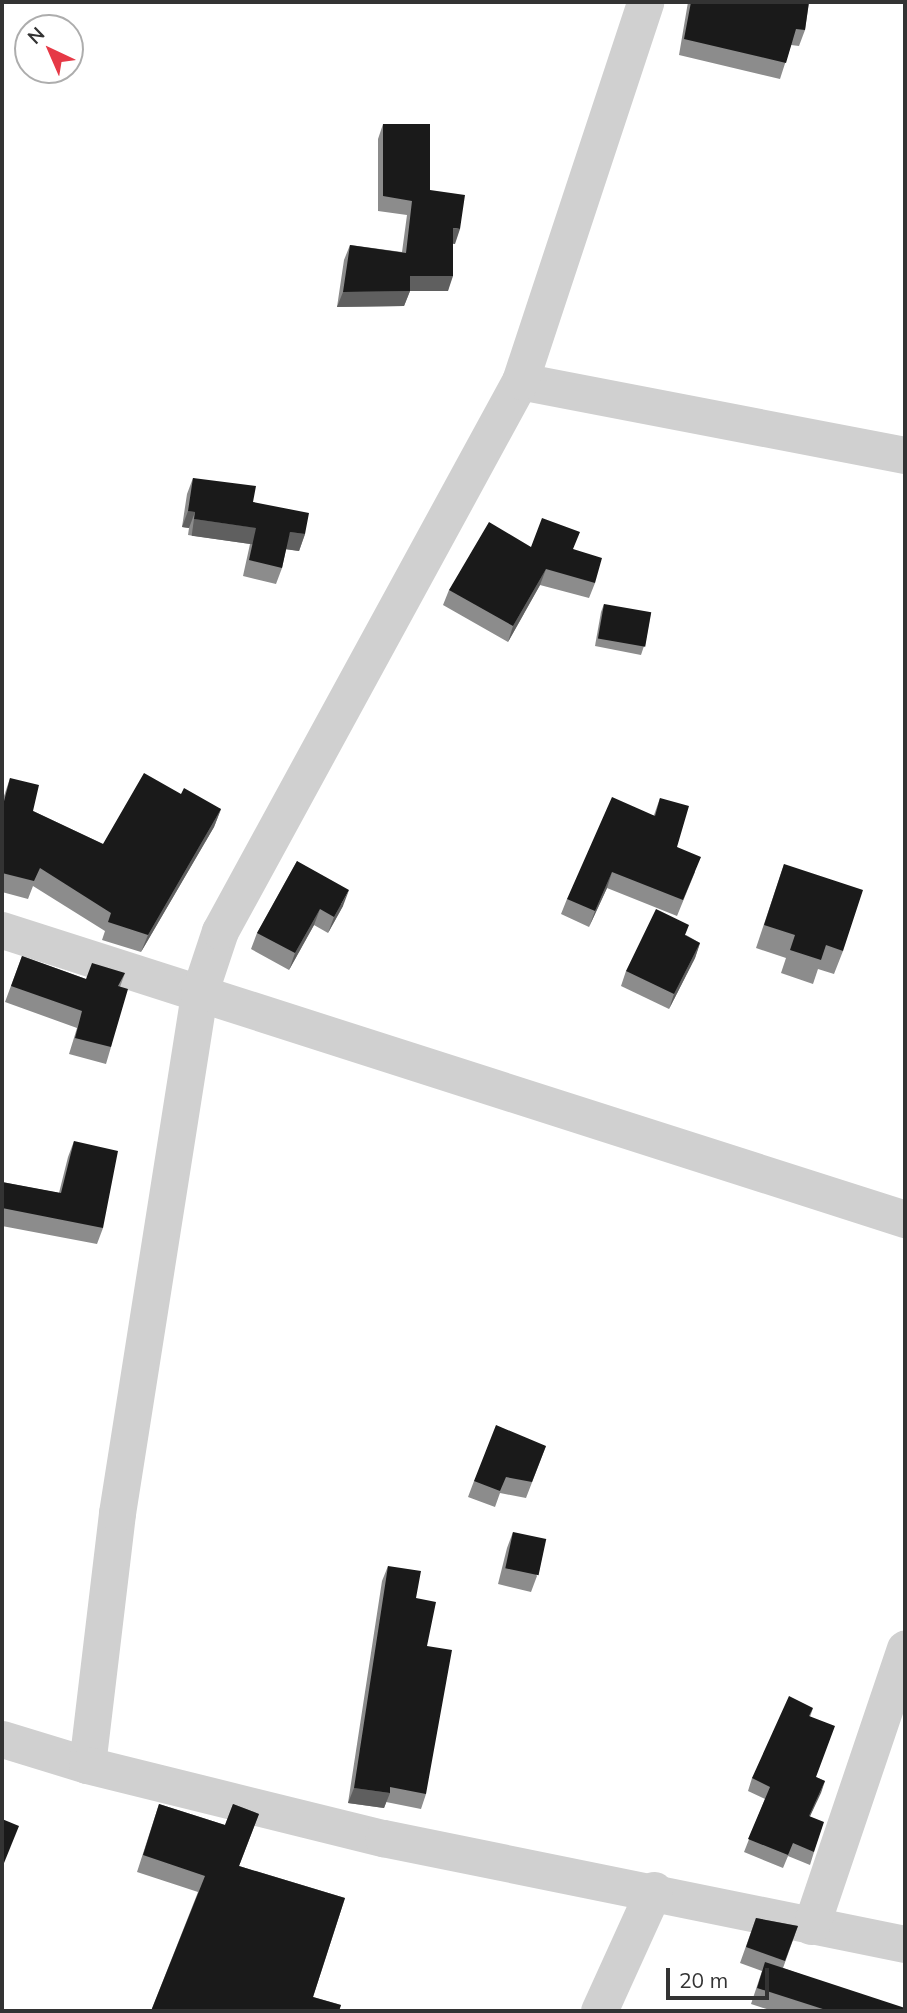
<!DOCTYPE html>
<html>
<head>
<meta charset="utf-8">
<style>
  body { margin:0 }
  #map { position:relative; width:907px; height:2013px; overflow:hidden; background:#fff; font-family:Mulish,sans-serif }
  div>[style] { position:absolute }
  .street>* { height:37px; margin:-18.5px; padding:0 18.5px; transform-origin:18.5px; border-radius:18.5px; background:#d0d0d0 }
  .wall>* { inset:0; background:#8c8c8c }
  .shaded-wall>* { inset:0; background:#5f5f5f; transform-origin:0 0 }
  .building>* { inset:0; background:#1a1a1a; transform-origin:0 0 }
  span { translate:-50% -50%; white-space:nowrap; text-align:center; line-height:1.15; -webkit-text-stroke:7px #fff; paint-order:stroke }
  .frame { position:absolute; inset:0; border:4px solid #333; pointer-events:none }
  .north { position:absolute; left:14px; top:14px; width:70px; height:70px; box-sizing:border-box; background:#fff; border:2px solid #adadad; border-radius:50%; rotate:316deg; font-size:19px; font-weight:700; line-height:28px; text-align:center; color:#333 }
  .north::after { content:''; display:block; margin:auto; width:24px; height:32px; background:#e63946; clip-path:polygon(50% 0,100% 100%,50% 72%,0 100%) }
  .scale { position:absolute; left:666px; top:1968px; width:103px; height:32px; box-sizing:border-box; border:4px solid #333; border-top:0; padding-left:9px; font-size:21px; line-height:24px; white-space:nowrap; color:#333; -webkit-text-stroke:5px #fff; paint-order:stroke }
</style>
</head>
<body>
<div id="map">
  <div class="street">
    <div style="left:520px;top:381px;width:392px;rotate:10.9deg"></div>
    <div style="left:2px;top:930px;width:948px;rotate:17.75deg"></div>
    <div style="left:2px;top:1739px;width:89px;rotate:17deg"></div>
    <div style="left:87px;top:1765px;width:254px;rotate:-83.2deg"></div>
    <div style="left:117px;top:1513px;width:525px;rotate:-81.02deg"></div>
    <div style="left:199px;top:994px;width:66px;rotate:-71.6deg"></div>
    <div style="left:220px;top:931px;width:626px;rotate:-61.39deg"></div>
    <div style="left:520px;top:381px;width:399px;rotate:-71.7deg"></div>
    <div style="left:87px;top:1765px;width:305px;rotate:13.9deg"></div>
    <div style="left:383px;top:1838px;width:533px;rotate:11.48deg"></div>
    <div style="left:811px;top:1926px;width:293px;rotate:-71.3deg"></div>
    <div style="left:599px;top:2011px;width:133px;rotate:-65.6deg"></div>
  </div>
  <div class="wall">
    <div style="clip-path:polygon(688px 2px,809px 2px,805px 30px,799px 46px,791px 45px,780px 79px,679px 55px)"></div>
    <div style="clip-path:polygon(383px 124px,430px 190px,455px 244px,453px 243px,448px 291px,410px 291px,404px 306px,337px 307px,344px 260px,350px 245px,402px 252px,407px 215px,378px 211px,378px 139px)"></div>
    <div style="clip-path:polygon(193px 478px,253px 502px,305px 534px,299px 551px,286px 549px,282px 568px,276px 584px,243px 576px,250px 544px,188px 535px,189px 528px,182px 527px,187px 494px)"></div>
    <div style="clip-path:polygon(531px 547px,573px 549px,595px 583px,589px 598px,540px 585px,508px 642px,443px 605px,449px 590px)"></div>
    <div style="clip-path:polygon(604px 604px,644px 646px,641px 655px,595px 646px,601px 612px)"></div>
    <div style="clip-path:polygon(10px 778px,33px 811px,103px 844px,181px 794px,221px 809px,214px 827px,141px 952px,102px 940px,105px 931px,33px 886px,28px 899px,2px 892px,2px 802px)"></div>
    <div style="clip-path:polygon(660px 798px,677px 847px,695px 872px,677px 916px,607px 888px,589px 927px,561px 914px,567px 899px,654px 815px)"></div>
    <div style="clip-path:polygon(297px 861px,343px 906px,328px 933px,314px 925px,289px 970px,251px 949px,257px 933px)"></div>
    <div style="clip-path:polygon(784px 864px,843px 951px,834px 974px,818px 969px,813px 984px,781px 973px,786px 958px,756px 948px)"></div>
    <div style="clip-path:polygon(686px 935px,700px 943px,695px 958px,669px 1009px,621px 986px,626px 971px)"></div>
    <div style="clip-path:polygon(22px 956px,86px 979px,125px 973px,120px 987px,111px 1047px,106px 1064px,69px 1054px,77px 1028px,5px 1002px)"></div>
    <div style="clip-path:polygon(74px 1141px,103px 1228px,97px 1244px,2px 1226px,2px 1182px,59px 1193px,68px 1157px)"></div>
    <div style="clip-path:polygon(546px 1446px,526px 1498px,500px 1493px,495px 1507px,468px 1497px,474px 1481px)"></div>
    <div style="clip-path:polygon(513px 1532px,537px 1576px,531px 1592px,498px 1584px,507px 1548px)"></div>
    <div style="clip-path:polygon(388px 1566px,416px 1598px,427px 1646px,426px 1794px,421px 1809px,386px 1802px,384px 1808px,348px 1803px,382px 1581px)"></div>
    <div style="clip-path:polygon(813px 1708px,810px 1717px,816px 1777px,825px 1781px,810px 1816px,814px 1852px,810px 1865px,788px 1856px,783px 1868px,744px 1852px,765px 1799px,748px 1791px,752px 1778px)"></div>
    <div style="clip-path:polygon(159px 1804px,225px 1825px,233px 1804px,259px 1814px,239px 1866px,345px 1898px,313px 1997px,341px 2005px,339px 2011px,151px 2011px,198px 1892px,137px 1872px)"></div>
    <div style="clip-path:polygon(756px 1918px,798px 1926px,783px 1968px,905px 2011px,773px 2011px,751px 2004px,762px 1971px,740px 1963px)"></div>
  </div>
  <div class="shaded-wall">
    <div style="clip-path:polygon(453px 228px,460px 229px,455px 244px,447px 243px)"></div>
    <div style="clip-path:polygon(410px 276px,453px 276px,448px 291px,405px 291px)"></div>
    <div style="clip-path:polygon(410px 291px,404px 306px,337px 307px,343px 292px)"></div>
    <div style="clip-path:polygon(188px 511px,195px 512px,189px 528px,182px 527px)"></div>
    <div style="left:194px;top:519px;width:63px;height:17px;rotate:8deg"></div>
    <div style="clip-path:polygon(290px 532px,305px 534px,299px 551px,284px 549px)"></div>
    <div style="clip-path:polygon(546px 569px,540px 585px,508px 642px,513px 626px)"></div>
    <div style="clip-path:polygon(221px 809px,214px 827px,141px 952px,148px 935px)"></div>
    <div style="clip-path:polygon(612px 872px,607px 888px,589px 927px,595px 911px)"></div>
    <div style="clip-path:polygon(349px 890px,343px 906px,328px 933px,334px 917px)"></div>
    <div style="clip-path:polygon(320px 909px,314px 925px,289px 970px,295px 953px)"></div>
    <div style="clip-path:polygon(700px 943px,695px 958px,669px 1009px,674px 994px)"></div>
    <div style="clip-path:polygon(825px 1781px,821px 1793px,804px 1829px,809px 1816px)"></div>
    <div style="clip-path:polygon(354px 1788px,390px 1793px,384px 1808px,348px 1803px)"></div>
  </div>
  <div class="building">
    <div style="clip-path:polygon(691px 2px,809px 2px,805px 30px,796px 29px,786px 63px,684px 39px)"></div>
    <div style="clip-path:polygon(383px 124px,430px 124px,430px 190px,465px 195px,460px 229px,453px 228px,453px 276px,410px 276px,410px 291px,343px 292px,350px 245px,406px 253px,412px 201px,383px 196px)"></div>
    <div style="clip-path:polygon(193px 478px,256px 486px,253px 502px,309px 513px,305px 534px,290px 532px,282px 568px,249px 560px,256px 528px,194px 519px,195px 512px,188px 511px)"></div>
    <div style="clip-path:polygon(542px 518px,580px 532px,573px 549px,602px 558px,595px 583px,546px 569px,513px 626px,449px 590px,489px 522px,531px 547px)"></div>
    <div style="left:604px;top:604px;width:48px;height:35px;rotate:10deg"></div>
    <div style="clip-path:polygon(144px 773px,181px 794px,184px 788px,221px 809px,148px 935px,108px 922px,111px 913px,40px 868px,34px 881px,2px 873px,2px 809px,10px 778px,39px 785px,33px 811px,103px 844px)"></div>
    <div style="clip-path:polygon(612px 797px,655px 816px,660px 798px,689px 806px,677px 847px,701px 857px,683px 900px,612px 872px,595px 911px,567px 899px)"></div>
    <div style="clip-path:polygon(297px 861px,349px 890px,334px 917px,320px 909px,295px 953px,257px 933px)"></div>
    <div style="clip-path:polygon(784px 864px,863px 890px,843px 951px,826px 945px,821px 960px,790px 950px,795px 935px,764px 925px)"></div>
    <div style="clip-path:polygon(656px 909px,689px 925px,685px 935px,700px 943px,674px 994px,626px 971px)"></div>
    <div style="clip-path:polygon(22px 956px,86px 979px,92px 963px,125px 973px,118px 986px,128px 989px,111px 1047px,75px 1038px,82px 1011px,11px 986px)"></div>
    <div style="clip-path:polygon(74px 1141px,118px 1151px,103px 1228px,2px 1208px,2px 1182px,61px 1193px)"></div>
    <div style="clip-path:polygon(496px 1425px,546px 1446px,532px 1482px,506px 1477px,500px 1491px,474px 1481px)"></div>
    <div style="left:513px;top:1532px;width:34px;height:37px;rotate:12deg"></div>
    <div style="clip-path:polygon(388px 1566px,421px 1571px,416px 1598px,436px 1602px,427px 1646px,452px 1650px,426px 1794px,390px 1787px,390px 1793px,354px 1788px)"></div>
    <div style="clip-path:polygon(789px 1696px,813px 1708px,809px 1716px,835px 1726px,816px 1777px,825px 1781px,809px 1816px,824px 1822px,814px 1852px,793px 1843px,788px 1855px,748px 1839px,770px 1787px,752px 1778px)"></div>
    <div style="clip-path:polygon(159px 1804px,225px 1825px,233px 1804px,259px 1814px,239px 1866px,345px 1898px,313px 1997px,341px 2005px,339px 2011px,151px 2011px,205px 1876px,143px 1855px)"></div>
    <div style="clip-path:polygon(2px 1819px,19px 1826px,2px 1868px)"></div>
    <div style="clip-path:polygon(756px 1918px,798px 1926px,785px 1961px,746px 1947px)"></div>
    <div style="clip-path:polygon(765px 1962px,905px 2008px,905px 2011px,829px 2011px,757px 1988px)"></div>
  </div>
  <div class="frame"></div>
  <div class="north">N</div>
  <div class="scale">20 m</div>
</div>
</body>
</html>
